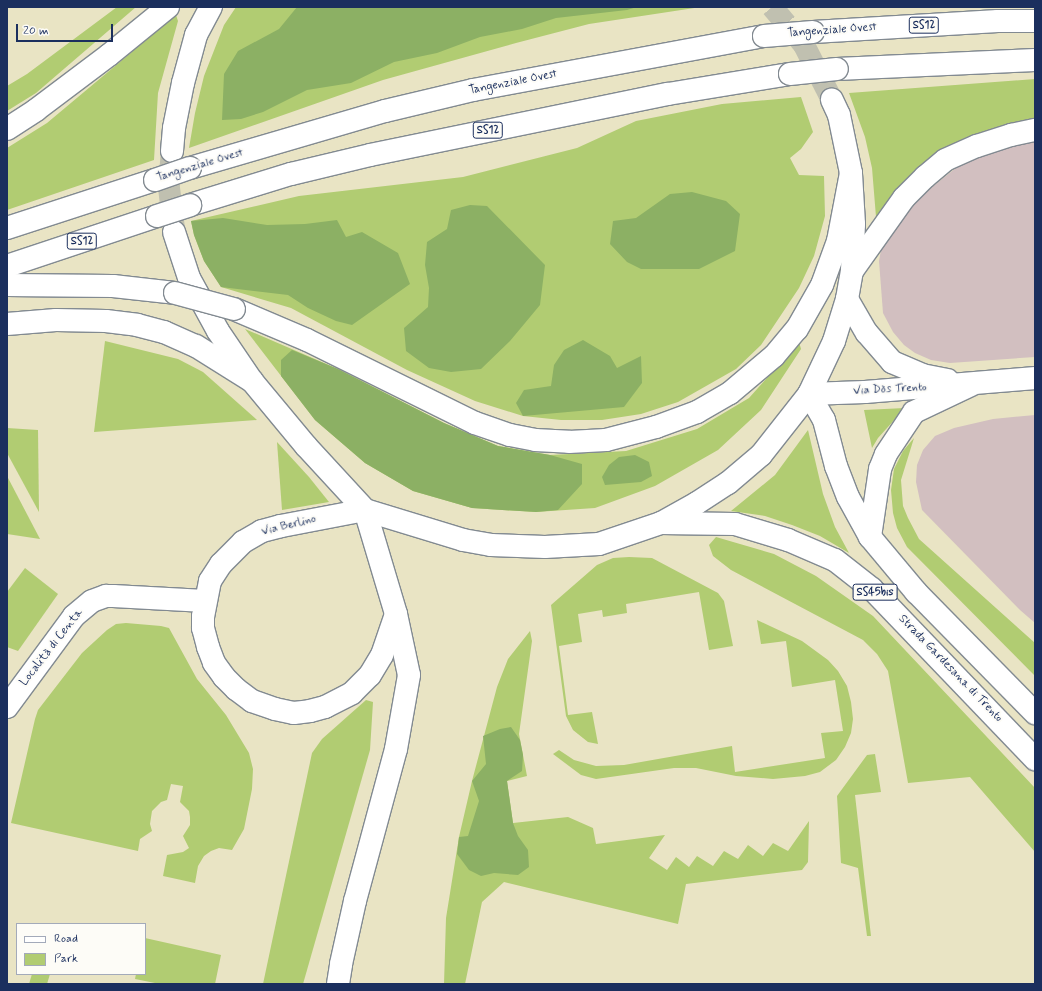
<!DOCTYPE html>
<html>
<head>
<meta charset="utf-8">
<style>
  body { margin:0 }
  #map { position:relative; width:1042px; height:991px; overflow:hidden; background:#e9e4c4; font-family:Mynerve,sans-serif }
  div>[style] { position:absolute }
  .industrial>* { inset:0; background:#d2bfc0 }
  .green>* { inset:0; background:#b1cc72 }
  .forest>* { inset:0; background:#8cb064 }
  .primary-tunnel>* { height:22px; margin-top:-11px; transform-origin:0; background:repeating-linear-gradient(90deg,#c0c0b0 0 22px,transparent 0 33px) }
  .roads { filter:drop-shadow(1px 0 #828a91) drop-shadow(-1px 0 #828a91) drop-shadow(0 1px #828a91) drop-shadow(0 -1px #828a91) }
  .street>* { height:22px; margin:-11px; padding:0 11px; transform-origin:11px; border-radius:11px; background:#fff }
  .primary>* { height:22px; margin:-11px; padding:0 11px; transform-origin:11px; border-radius:11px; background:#fff }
  .highway>* { height:22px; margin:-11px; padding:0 11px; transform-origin:11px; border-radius:11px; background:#fff }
  .bridges { filter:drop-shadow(1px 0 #828a91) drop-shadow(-1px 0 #828a91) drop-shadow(0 1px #828a91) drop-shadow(0 -1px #828a91) }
  .highway-bridge>* { height:22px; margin:-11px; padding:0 11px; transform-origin:11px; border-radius:11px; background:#fff }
  span { translate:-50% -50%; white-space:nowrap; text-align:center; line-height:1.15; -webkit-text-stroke:4px #fdfcf7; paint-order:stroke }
  .shield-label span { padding:1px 3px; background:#fdfcf7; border:1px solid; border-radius:3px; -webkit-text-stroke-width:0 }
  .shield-label { font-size:11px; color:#1b2f5e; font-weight:700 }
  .street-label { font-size:12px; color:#1b2f5e }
  .frame { position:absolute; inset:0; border:8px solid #1b2f5e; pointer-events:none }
  .legend { position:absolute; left:16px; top:923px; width:130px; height:52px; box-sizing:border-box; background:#fdfcf7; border:1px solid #a3aaba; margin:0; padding:5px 7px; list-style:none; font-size:12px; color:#1b2f5e }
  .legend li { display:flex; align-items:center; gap:8px; height:20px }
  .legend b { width:20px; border:1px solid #a3aaba }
  .scale { position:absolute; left:16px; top:24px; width:97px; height:18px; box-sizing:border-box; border:2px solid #1b2f5e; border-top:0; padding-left:5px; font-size:12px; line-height:14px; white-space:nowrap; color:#1b2f5e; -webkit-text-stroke:3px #fdfcf7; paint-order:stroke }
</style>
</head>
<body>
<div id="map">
  <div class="industrial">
    <div style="clip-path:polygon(1035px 141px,1035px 357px,950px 363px,931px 360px,915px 353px,904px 345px,893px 332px,883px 313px,879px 261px,881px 250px,888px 236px,922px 195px,961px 164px,1005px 148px)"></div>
    <div style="clip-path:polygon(1035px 415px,1035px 623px,1020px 610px,922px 510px,916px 482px,917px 465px,923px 450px,935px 436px,954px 428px,993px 419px)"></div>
  </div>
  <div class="green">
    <div style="clip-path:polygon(117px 7px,136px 7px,36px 93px,7px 111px,7px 86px,27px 74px)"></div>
    <div style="clip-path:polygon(236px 7px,701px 7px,589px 24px,516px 43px,383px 80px,189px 148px,195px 113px,204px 76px,224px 25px)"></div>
    <div style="clip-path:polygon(176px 15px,178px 21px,158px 93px,154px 160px,7px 210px,7px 148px,47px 123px)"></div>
    <div style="clip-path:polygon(1035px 79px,1035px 118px,965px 138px,938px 152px,898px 190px,876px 217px,872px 168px,865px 137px,849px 93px)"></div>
    <div style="clip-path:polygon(801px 97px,813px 132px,801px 149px,790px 158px,799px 175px,824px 176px,825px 216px,814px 256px,799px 288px,761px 345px,736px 369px,678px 402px,641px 414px,602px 420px,561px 420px,523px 416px,475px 401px,407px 370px,291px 308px,221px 287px,204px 261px,194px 235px,191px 221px,299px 196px,463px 177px,577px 148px,636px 121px,722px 104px)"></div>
    <div style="clip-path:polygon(245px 329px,338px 369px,444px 423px,498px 446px,550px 455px,626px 451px,697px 429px,749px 398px,799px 342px,801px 349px,761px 410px,718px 450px,655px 486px,595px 508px,536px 512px,472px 508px,413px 491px,365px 463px,315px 420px)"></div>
    <div style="clip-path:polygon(105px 341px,178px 359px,203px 372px,257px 420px,94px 432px)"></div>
    <div style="clip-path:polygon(905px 408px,878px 438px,872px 448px,864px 410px)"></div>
    <div style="clip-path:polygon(7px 428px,38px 430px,39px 512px,7px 453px)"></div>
    <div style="clip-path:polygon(808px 430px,823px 494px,835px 527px,849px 553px,820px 536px,792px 525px,765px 516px,731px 511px,775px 475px)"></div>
    <div style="clip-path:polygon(914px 438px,901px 480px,903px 506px,908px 518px,919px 539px,1035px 643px,1035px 676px,907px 547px,897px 528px,893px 513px,891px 490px,894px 469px,903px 451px)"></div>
    <div style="clip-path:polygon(277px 442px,309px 477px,329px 502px,282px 510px)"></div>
    <div style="clip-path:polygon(7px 476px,40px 539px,7px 534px)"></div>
    <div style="clip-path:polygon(716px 537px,774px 554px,816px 576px,873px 616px,1035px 788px,1035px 852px,970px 777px,908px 783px,888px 671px,877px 654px,863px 640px,731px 570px,713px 556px,709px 545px)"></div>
    <div style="clip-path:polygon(629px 557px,652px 558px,718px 593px,724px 601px,733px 646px,709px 650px,699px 592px,626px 604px,627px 613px,603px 617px,602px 610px,578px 614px,582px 642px,559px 646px,568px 715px,592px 712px,598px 744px,588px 742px,573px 730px,566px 716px,551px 605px,597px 565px,613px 558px)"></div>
    <div style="clip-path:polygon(25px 568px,58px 594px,18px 651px,7px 647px,7px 592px)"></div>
    <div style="clip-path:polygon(757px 620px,802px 641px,828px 660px,838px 671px,847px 686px,851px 702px,853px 719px,851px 733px,845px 747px,836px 760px,820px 772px,805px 776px,773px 779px,736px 776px,696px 768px,674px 768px,596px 779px,581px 775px,553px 754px,559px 750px,574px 760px,596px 766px,624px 765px,732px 746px,735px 772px,825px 758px,821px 733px,843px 731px,835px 680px,792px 687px,786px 641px,761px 644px)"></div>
    <div style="clip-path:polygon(126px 623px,161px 626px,169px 628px,197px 679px,226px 715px,249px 753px,253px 769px,252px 789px,244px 829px,232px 850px,219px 848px,211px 851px,204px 856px,198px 866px,195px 883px,163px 876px,167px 855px,183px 852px,189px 848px,183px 836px,190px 825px,190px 817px,189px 811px,180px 802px,183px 786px,171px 784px,167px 800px,161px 802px,152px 811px,150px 824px,152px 831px,140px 839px,138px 851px,11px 823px,35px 719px,38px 710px,82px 653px,107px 630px,116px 624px)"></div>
    <div style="clip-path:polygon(530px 631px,532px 641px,519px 734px,527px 776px,507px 781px,513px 823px,568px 817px,593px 828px,596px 844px,665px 835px,649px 858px,667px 870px,676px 857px,689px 867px,697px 856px,713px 866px,724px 851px,738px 859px,748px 845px,763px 856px,773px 843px,788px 851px,809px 821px,808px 862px,802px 870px,686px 884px,678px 924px,504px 882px,482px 902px,465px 984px,444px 984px,446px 918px,459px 837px,472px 781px,497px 687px,508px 659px)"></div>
    <div style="clip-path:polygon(366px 700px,373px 702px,370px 750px,303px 984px,263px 984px,312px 753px,322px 739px)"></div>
    <div style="clip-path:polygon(875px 754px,881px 792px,855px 795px,871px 936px,867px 936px,858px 868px,841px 863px,837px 796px,867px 755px)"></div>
    <div style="clip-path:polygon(145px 938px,221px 955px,215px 984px,160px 984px,135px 979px,136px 974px,145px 974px)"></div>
    <div style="clip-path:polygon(32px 974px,50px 974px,47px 984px,29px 984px)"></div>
  </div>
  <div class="forest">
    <div style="clip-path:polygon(297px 7px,637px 7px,627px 10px,556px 18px,522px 29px,480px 37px,437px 53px,394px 62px,351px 83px,307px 90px,263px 112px,241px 119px,222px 120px,224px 74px,238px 51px,279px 29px)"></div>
    <div style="clip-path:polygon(692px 192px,726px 201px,740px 214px,735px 251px,699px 269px,641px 269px,627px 262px,610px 244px,613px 221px,636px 218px,670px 194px)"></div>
    <div style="clip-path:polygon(470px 205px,487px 206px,545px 265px,540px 305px,510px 341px,481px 369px,451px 372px,429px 368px,406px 351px,404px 328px,428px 307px,429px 288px,425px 265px,427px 242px,447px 229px,451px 210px)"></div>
    <div style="clip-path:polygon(223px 218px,267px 225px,305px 224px,337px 220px,346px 237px,362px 232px,398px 253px,410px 284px,352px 325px,336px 321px,308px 308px,288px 295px,221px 287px,204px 261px,194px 235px,191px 221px)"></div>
    <div style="clip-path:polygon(583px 340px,610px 356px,617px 368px,641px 356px,642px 383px,624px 407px,523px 416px,516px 403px,524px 390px,551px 386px,554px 365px,564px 350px)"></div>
    <div style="clip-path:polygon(292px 350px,338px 369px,444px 423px,498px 446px,550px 455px,582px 464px,582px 484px,558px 510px,536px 512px,472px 508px,413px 491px,365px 463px,315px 420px,281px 376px,281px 360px)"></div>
    <div style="clip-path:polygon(635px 455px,649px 462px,652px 476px,641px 482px,605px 485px,602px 477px,609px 465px,619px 457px)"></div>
    <div style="clip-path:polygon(511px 727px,520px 740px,523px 755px,522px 771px,507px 781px,513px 823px,518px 836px,528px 850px,529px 867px,518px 875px,494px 873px,481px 876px,469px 870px,457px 854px,459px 837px,468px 836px,479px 801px,472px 781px,486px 764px,483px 736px,500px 729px)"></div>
  </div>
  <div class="primary-tunnel">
    <div style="left:772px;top:7px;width:50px;rotate:49.9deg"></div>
    <div style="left:804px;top:45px;width:62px;rotate:63deg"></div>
    <div style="left:172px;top:151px;width:37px;rotate:95deg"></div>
    <div style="left:169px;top:188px;width:41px;rotate:83deg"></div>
  </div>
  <div class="roads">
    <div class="street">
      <div style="left:847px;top:299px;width:39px;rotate:60deg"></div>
      <div style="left:867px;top:333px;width:38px;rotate:49deg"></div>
      <div style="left:892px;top:362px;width:33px;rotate:23deg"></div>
      <div style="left:922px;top:375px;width:26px;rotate:11deg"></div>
      <div style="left:809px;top:394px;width:56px;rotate:-2deg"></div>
      <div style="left:865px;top:392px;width:171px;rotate:-4.7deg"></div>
      <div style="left:365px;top:510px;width:86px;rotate:169.2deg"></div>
      <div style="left:281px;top:526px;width:20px;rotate:165deg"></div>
      <div style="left:262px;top:531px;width:22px;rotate:150deg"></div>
      <div style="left:243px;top:542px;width:31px;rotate:135deg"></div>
      <div style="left:221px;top:564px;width:20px;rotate:123deg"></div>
      <div style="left:210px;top:581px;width:36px;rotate:101deg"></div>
      <div style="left:203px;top:616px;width:12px;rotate:90deg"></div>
      <div style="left:203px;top:628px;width:20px;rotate:75deg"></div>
      <div style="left:208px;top:647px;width:17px;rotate:69deg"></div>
      <div style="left:214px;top:663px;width:17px;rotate:54deg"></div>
      <div style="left:224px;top:677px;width:17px;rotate:45deg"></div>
      <div style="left:236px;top:689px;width:20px;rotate:37deg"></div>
      <div style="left:252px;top:701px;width:24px;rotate:19deg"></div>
      <div style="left:275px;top:709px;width:19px;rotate:12deg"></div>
      <div style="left:294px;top:713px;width:16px;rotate:-7deg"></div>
      <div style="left:310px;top:711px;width:16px;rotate:-15deg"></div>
      <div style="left:325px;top:707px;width:30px;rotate:-27deg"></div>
      <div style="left:352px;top:693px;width:25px;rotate:-45deg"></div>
      <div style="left:370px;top:675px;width:23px;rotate:-59deg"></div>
      <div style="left:382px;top:655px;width:43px;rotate:-71.1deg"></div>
      <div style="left:7px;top:707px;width:113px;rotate:-53.6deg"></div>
      <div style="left:74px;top:616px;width:23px;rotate:-40deg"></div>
      <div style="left:92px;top:601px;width:15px;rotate:-20deg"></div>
      <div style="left:106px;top:596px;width:7px"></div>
      <div style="left:113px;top:596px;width:92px;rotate:3.1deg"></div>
    </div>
    <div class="primary">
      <div style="left:172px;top:151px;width:23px;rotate:-85deg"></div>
      <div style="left:174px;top:128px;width:46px;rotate:-78.7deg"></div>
      <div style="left:183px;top:83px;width:50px;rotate:-74.8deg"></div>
      <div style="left:196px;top:35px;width:32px;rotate:-62deg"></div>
      <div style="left:174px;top:232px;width:48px;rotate:71.9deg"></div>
      <div style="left:189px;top:278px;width:60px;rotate:61.3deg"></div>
      <div style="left:218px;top:331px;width:60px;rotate:55.8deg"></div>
      <div style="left:252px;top:381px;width:85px;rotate:50.3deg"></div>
      <div style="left:306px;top:446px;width:87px;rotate:47.3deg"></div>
      <div style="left:365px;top:510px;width:109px;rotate:73.4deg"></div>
      <div style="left:396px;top:614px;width:62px;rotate:78deg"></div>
      <div style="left:365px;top:510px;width:102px;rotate:17deg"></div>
      <div style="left:463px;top:540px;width:28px;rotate:10deg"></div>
      <div style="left:491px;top:545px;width:54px;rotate:2.1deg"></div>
      <div style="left:545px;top:547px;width:54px;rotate:-3.2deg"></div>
      <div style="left:599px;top:544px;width:65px;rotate:-18.7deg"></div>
      <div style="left:661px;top:523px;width:41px;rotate:-29.1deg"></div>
      <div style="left:697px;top:503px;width:37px;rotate:-33deg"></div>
      <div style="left:728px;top:483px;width:43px;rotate:-40.3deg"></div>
      <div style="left:761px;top:455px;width:78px;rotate:-51.8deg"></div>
      <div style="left:809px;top:394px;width:59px;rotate:-64.7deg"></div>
      <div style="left:834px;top:341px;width:44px;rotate:-72.8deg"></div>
      <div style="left:847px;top:299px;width:28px;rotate:-80deg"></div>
      <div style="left:852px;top:271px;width:47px;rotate:-87.6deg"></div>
      <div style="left:854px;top:224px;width:51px;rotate:-93.4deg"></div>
      <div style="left:851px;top:173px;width:59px;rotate:-101.7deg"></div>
      <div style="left:839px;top:115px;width:17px;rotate:-115deg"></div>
    </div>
    <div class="highway">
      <div style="left:813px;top:32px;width:185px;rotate:-3.4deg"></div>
      <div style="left:998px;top:21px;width:37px"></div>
      <div style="left:837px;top:69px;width:198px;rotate:-2.6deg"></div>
      <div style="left:7px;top:129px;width:35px;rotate:-33deg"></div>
      <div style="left:36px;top:110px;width:91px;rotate:-37deg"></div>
      <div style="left:109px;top:55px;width:76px;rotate:-39.1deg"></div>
      <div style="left:190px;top:168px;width:203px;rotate:-16.3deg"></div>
      <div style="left:385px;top:111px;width:90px;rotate:-13.4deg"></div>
      <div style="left:473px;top:90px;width:296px;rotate:-10.5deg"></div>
      <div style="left:190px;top:205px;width:106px;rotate:-17.1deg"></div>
      <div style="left:291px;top:174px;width:81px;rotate:-13.5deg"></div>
      <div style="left:370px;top:155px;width:304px;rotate:-11.6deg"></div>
      <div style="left:668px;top:94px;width:124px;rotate:-9.3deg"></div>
      <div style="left:7px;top:228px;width:156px;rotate:-18deg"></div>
      <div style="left:7px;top:266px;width:158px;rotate:-18.4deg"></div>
      <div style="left:852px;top:271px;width:90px;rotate:-54.5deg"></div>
      <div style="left:904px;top:198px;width:30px;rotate:-45deg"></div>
      <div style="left:925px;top:177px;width:26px;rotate:-40deg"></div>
      <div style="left:945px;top:160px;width:35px;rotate:-24deg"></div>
      <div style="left:977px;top:146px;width:36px;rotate:-18deg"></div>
      <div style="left:1011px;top:135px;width:25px;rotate:-12deg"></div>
      <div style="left:7px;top:285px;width:106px;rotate:0.5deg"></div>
      <div style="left:113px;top:286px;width:62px;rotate:6.4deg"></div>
      <div style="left:234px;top:309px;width:79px;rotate:23deg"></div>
      <div style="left:307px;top:340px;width:187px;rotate:26.3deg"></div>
      <div style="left:475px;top:423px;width:37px;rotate:19deg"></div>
      <div style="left:510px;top:435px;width:25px;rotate:11deg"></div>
      <div style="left:535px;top:440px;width:34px;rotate:3deg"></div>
      <div style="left:569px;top:442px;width:37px;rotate:-3deg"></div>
      <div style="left:606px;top:440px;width:52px;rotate:-14.6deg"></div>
      <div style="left:656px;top:427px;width:44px;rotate:-20.1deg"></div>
      <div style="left:697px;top:412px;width:38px;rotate:-30deg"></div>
      <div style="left:730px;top:393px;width:57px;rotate:-40.1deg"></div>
      <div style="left:774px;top:356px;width:35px;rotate:-50deg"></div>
      <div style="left:797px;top:329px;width:51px;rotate:-60.4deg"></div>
      <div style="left:822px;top:285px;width:47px;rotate:-70deg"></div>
      <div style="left:838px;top:241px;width:69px;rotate:-79.2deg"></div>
      <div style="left:7px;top:324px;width:49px;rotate:-4.7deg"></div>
      <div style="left:56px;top:320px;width:50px;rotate:1.1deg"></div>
      <div style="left:106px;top:321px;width:31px;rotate:7deg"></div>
      <div style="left:137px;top:325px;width:28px;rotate:15deg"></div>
      <div style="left:164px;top:332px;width:35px;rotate:24deg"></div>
      <div style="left:196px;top:346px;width:66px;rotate:32deg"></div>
      <div style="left:809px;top:394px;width:30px;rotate:60deg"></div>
      <div style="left:824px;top:420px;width:48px;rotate:75.4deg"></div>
      <div style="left:836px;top:466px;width:33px;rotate:69deg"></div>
      <div style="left:848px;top:497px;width:46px;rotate:61.2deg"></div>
      <div style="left:870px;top:537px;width:72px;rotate:50.1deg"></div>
      <div style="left:916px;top:592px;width:170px;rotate:45.5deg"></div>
      <div style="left:661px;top:523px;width:74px;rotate:0.8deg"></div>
      <div style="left:735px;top:524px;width:55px;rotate:16.8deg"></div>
      <div style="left:788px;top:540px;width:51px;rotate:23.1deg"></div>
      <div style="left:835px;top:560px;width:47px;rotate:38.1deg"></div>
      <div style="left:872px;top:589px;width:236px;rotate:46.2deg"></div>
      <div style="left:870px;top:537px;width:69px;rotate:-81.6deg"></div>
      <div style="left:880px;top:469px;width:16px;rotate:-68deg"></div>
      <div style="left:886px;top:454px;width:50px;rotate:-56.3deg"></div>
      <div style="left:914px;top:412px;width:63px;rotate:-25.3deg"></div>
      <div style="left:338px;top:984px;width:20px;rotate:-81deg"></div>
      <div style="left:341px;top:964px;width:65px;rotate:-77.5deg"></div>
      <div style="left:355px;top:901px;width:157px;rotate:-74.9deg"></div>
      <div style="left:396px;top:749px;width:75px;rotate:-80deg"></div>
    </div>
  </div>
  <div class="bridges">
    <div class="highway-bridge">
      <div style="left:764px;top:36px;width:49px;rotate:-4.7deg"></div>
      <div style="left:790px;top:74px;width:47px;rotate:-6.1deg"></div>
      <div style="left:155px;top:180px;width:37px;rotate:-19deg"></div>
      <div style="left:157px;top:216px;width:35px;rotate:-18deg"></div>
      <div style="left:175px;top:293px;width:61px;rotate:15.2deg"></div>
    </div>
  </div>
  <div class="shield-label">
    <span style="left:924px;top:25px">SS12</span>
    <span style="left:488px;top:130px">SS12</span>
    <span style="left:82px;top:241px">SS12</span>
    <span style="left:875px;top:592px">SS45bis</span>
  </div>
  <div class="street-label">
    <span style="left:832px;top:31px;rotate:-4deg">Tangenziale Ovest</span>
    <span style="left:513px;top:83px;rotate:-11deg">Tangenziale Ovest</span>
    <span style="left:200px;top:166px;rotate:-17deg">Tangenziale Ovest</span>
    <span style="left:890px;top:390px;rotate:-3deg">Via Dòs Trento</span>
    <span style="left:289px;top:526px;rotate:-14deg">Via Berlino</span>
    <span style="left:52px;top:648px;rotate:-52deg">Località di Centa</span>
    <span style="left:950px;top:669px;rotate:46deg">Strada Gardesana di Trento</span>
  </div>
  <div class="frame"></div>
  <ul class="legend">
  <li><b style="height:5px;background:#fff"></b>Road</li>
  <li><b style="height:11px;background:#b1cc72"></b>Park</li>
  </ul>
  <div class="scale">20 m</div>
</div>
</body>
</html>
